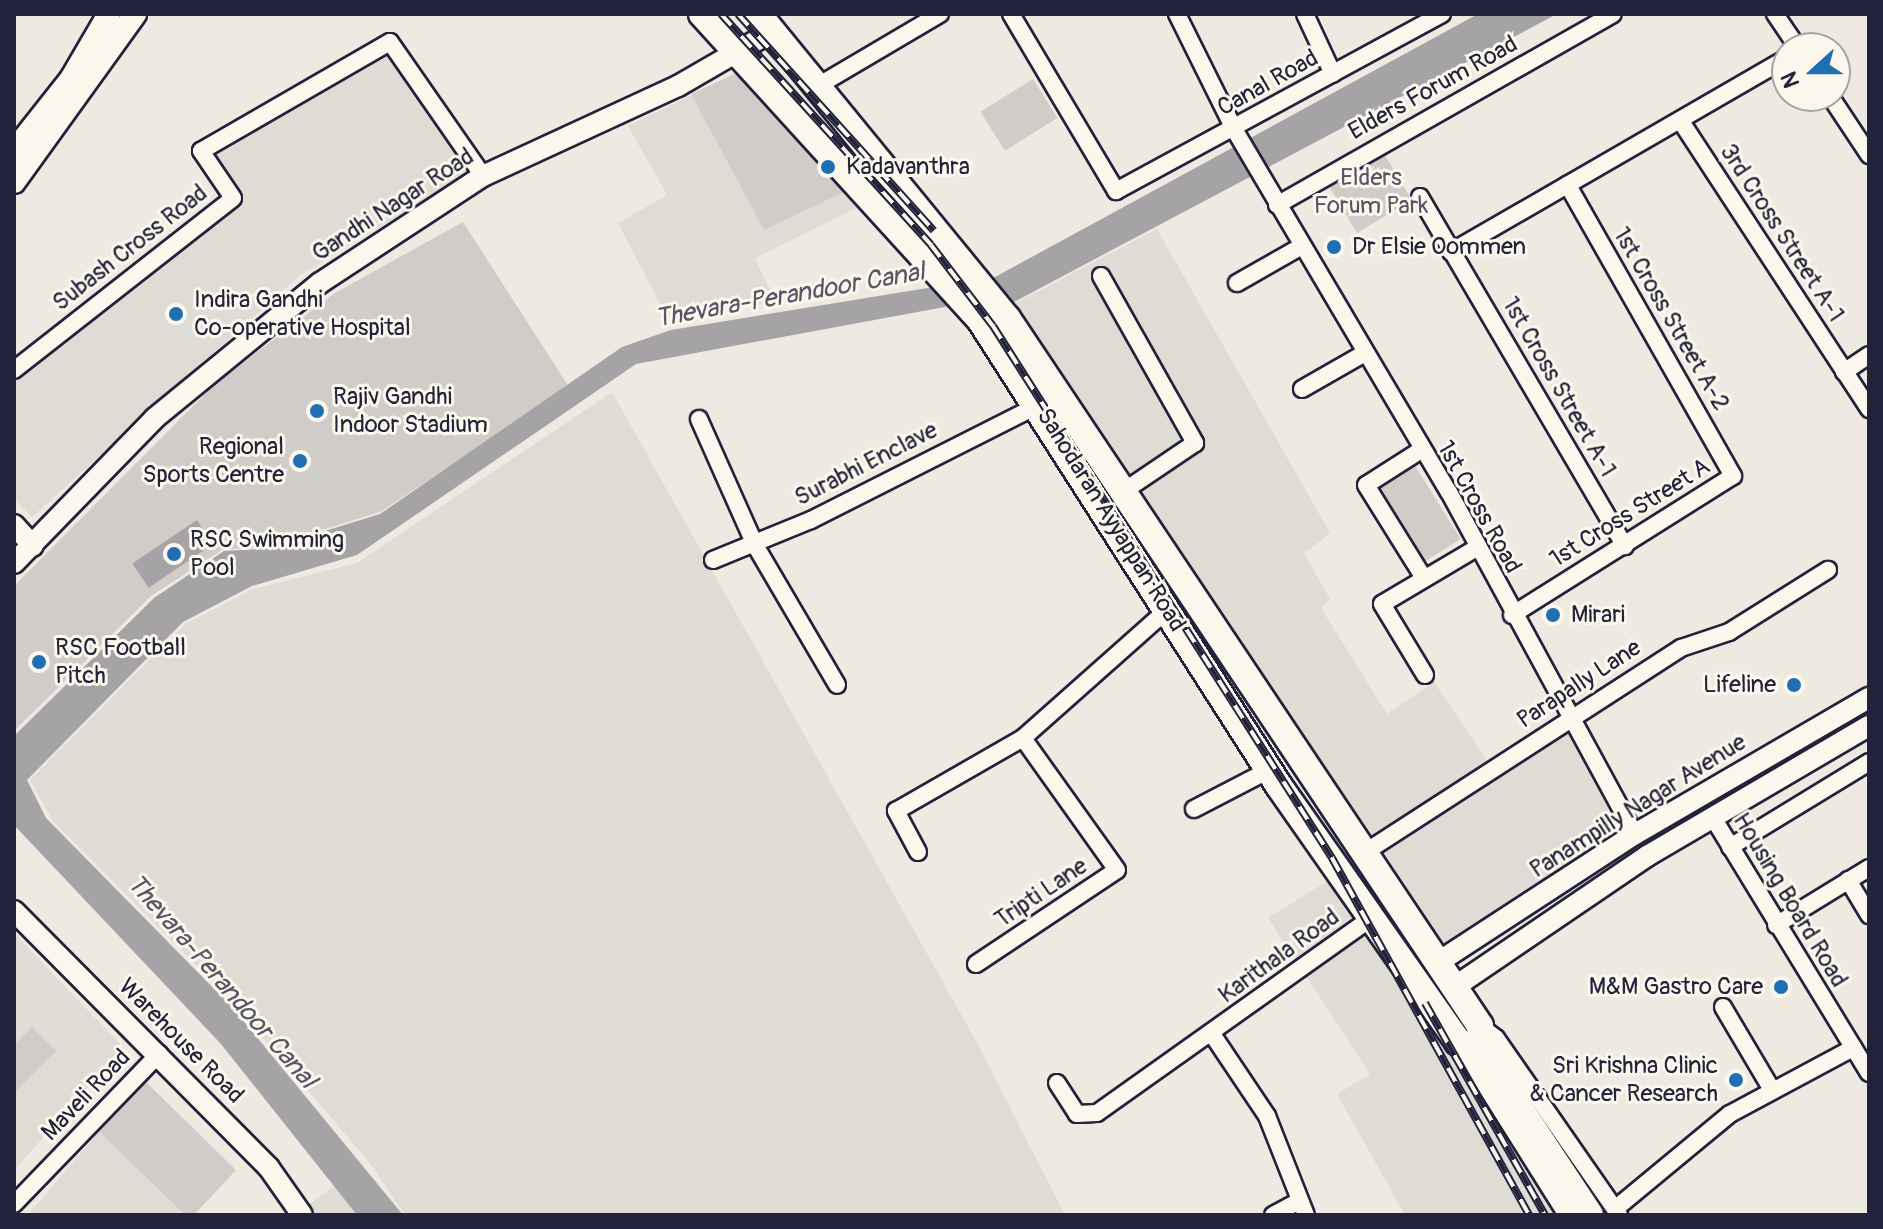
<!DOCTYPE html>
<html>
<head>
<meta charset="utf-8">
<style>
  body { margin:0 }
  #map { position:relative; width:1883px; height:1229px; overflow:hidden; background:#eeeae2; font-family:Pangolin,sans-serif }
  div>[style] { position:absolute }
  .built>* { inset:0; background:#dfdbd5 }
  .green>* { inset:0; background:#d0cdc9; transform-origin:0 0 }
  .water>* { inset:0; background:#a6a3a7; transform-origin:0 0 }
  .roads { filter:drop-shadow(2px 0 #22223b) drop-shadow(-2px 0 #22223b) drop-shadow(0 2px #22223b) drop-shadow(0 -2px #22223b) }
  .minor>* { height:16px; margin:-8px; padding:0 8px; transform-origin:8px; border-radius:8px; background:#fbf7ec }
  .tertiary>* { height:20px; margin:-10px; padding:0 10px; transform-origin:10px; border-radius:10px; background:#fbf7ec }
  .secondary>* { height:22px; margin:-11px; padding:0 11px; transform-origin:11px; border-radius:11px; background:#fbf7ec }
  .primary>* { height:26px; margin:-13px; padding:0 13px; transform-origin:13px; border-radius:13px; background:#fbf7ec }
  .rail>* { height:8px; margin-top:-4px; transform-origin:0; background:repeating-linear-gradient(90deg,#fbf7ec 0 15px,#22223b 0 30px); box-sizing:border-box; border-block:2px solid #22223b }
  .dots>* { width:22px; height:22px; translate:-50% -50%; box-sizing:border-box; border:4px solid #fbf7ec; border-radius:50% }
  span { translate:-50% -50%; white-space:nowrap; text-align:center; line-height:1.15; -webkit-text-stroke:6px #fbf7ec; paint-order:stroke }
  .street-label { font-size:24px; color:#22223b }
  .poi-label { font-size:24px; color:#22223b }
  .left { translate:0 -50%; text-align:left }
  .right { translate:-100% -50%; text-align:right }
  .park-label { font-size:24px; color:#565566 }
  .water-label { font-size:26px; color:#575666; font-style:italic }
  .frame { position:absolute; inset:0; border:16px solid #22223b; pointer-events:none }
  .north { position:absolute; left:1771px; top:32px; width:80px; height:80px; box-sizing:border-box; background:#fbf7ec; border:2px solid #a4a2a5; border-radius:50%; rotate:249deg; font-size:22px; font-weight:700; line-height:32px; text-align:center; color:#22223b }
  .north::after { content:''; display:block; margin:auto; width:28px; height:36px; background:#1f6fb2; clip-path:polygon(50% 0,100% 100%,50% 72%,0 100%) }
</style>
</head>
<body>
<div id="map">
  <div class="built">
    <div style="clip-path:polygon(388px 55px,473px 170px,299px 276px,32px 517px,14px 499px,14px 381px,241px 199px,210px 154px)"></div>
    <div style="clip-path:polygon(741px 71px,862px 205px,755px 258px,775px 302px,669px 321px,618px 223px,667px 195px,628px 126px)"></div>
    <div style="clip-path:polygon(1157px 229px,1330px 533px,1304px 554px,1330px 599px,1321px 608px,1387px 714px,1434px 682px,1497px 775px,1566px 729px,1609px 797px,1604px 842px,1443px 954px,1012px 305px)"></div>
    <div style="clip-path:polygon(612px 392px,976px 1041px,1065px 1215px,405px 1215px,370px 1163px,225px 994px,53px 821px,30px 780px,185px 624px,253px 589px,357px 563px)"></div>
    <div style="clip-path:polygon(1329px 880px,1439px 1034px,1555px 1215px,1405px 1215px,1337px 1094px,1370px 1074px,1268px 918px)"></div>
    <div style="clip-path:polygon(14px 933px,124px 1048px,14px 1170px)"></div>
    <div style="clip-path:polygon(99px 1132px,185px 1215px,28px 1215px)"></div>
    <div style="clip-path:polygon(334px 1186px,358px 1215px,315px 1215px,308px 1205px)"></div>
  </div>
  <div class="green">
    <div style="clip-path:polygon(741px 71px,848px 190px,764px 230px,691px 94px)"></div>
    <div style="left:1033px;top:79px;width:46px;height:62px;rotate:58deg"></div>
    <div style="left:1383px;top:152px;width:56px;height:64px;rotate:59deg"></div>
    <div style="clip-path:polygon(463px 222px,569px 387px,380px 512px,270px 546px,222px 550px,151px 596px,14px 731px,14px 586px,214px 385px,335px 293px)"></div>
    <div style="left:1412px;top:461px;width:92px;height:48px;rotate:58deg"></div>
    <div style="clip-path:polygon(32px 1027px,56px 1051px,14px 1093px,14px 1045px)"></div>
    <div style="clip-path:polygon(146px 1082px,236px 1170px,194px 1215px,185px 1215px,99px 1132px)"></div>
  </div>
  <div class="water">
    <div style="clip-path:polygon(1478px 14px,1557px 14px,1012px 303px,961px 304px,636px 364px,357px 555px,252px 586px,183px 622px,27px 780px,46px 818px,232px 1007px,403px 1215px,357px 1215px,221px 1044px,14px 825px,14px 736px,154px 598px,224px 551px,270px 548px,380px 514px,622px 347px,671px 330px,995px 277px)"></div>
    <div style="left:197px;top:520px;width:29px;height:78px;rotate:56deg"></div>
  </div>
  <div class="roads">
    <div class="minor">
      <div style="left:1011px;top:14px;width:206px;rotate:59.3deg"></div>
      <div style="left:1116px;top:191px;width:371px;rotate:-28.5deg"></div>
      <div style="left:1177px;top:14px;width:128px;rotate:63.6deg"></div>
      <div style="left:1234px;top:129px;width:422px;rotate:59.4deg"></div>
      <div style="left:1449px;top:492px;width:389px;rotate:61.5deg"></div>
      <div style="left:1305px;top:14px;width:66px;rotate:65deg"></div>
      <div style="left:1775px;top:14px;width:41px;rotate:55.9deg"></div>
      <div style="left:821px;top:84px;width:138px;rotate:-30.5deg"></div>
      <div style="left:1830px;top:96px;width:71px;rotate:56.5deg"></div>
      <div style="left:1682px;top:123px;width:342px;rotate:56.8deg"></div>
      <div style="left:1420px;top:197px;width:405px;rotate:59.6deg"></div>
      <div style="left:1277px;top:205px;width:386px;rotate:-29.6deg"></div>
      <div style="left:1451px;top:252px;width:388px;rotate:-30deg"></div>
      <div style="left:1101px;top:276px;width:192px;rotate:60.6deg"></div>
      <div style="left:1195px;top:443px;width:89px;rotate:146deg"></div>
      <div style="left:1237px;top:283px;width:73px;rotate:-29.7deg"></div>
      <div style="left:14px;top:370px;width:278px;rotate:-38.1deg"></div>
      <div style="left:233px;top:198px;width:57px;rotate:-124.2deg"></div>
      <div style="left:201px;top:151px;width:218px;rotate:-30deg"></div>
      <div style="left:390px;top:42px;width:163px;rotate:55.2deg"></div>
      <div style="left:1844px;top:372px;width:30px;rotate:-34deg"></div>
      <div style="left:1302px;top:389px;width:70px;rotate:-29.8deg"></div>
      <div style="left:699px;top:419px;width:138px;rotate:66deg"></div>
      <div style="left:755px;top:545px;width:162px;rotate:59.6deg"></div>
      <div style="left:1421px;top:450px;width:65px;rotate:147.5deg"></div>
      <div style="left:1366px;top:485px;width:110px;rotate:58.1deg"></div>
      <div style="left:713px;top:560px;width:106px;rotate:-22.2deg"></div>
      <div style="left:811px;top:520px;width:255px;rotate:-26.8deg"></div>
      <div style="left:1512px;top:615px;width:261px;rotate:-32.2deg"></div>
      <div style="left:1733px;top:476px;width:335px;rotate:-119.6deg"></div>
      <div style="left:1425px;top:675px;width:83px;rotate:-121.2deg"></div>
      <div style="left:1382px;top:604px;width:112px;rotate:-30.7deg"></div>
      <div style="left:1194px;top:809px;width:85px;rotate:-27.5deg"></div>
      <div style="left:1712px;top:816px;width:301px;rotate:58.6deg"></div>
      <div style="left:1730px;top:847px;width:163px;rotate:-31.4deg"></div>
      <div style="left:918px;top:852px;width:47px;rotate:-118.2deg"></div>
      <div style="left:896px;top:811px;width:146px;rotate:-29.9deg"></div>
      <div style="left:1023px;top:738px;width:193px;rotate:-41.6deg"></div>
      <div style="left:1364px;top:853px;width:378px;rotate:-32.9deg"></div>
      <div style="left:1681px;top:648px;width:51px;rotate:-18.4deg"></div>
      <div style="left:1729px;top:632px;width:117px;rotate:-32.1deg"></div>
      <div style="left:1848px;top:880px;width:41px;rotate:59deg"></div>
      <div style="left:1776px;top:925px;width:109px;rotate:-31.5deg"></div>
      <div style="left:976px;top:964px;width:169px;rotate:-33.7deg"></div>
      <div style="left:1117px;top:870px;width:162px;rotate:-125.5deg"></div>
      <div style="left:1723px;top:1007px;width:96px;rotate:59.4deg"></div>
      <div style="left:1480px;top:1026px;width:20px;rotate:37deg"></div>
      <div style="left:1496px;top:1038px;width:216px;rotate:55.2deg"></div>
      <div style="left:1212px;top:1034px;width:99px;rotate:56.1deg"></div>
      <div style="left:1267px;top:1116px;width:106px;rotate:68.5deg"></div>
      <div style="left:1458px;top:1042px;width:204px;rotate:57.8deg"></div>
      <div style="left:1057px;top:1083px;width:37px;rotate:57deg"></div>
      <div style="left:1077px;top:1114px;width:20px;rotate:-3deg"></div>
      <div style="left:1097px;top:1113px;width:339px;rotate:-35.4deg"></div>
      <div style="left:14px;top:1204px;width:209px;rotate:-46deg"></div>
      <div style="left:1615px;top:1209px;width:149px;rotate:-39.6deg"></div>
      <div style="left:1730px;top:1114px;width:140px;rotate:-28.2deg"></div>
      <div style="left:1273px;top:1215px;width:30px;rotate:-28deg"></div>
    </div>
    <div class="tertiary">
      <div style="left:14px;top:525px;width:28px;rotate:48deg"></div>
      <div style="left:14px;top:563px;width:202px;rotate:-45.8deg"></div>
      <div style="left:155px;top:418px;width:213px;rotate:-39.3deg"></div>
      <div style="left:320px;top:283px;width:195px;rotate:-33.3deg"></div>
      <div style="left:483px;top:176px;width:215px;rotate:-24.8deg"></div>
      <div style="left:678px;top:86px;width:110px;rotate:-30.1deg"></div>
      <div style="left:14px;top:911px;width:362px;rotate:45.2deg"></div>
      <div style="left:269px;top:1168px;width:57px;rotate:54.9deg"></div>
      <div style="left:1437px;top:963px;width:236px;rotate:-33.1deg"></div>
      <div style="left:1635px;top:834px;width:271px;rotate:-30.2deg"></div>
      <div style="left:1453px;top:988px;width:235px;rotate:-34.2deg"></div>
      <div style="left:1647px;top:856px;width:257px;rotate:-30.4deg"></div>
    </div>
    <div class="secondary">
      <div style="left:14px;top:151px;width:92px;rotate:-51.6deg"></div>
      <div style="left:71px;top:79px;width:75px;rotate:-59.7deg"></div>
      <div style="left:14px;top:182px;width:207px;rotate:-54.2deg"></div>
    </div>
    <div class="primary">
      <div style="left:702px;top:14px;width:415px;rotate:47.7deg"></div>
      <div style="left:981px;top:321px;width:552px;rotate:57.35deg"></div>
      <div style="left:1279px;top:786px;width:312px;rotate:55deg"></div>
      <div style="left:1458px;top:1042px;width:26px;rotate:21deg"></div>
      <div style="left:758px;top:14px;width:393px;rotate:50.7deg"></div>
      <div style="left:1007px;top:318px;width:851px;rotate:56.25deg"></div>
      <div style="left:1480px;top:1026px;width:25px;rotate:85deg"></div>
      <div style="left:1482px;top:1051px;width:196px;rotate:56.6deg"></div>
    </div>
  </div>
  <div class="rail">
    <div style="left:721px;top:14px;width:312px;rotate:47.7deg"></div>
    <div style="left:931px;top:245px;width:102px;rotate:52.6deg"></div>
    <div style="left:993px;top:326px;width:631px;rotate:57.49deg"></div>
    <div style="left:1332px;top:858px;width:408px;rotate:61.1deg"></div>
    <div style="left:738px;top:14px;width:292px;rotate:47.9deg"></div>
    <div style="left:1425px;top:1003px;width:244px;rotate:60.5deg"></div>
  </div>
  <div class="dots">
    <div style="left:828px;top:167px;background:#1f6fb2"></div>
    <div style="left:1334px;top:247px;background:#1f6fb2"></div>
    <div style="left:176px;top:314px;background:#1f6fb2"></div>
    <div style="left:317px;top:411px;background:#1f6fb2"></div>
    <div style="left:300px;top:461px;background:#1f6fb2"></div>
    <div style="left:174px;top:554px;background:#1f6fb2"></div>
    <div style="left:1553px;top:615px;background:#1f6fb2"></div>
    <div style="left:39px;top:662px;background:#1f6fb2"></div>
    <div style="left:1794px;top:685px;background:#1f6fb2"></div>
    <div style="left:1781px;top:987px;background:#1f6fb2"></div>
    <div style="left:1736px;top:1080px;background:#1f6fb2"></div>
  </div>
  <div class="street-label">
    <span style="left:1268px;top:83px;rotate:-29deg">Canal Road</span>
    <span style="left:1433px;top:88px;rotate:-29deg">Elders Forum Road</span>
    <span style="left:393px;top:205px;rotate:-33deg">Gandhi Nagar Road</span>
    <span style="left:1782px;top:233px;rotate:57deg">3rd Cross Street A-1</span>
    <span style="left:130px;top:248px;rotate:-38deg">Subash Cross Road</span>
    <span style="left:1671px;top:319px;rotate:60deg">1st Cross Street A-2</span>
    <span style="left:1559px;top:387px;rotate:60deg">1st Cross Street A-1</span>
    <span style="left:866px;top:464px;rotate:-27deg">Surabhi Enclave</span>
    <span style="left:1479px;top:507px;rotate:61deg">1st Cross Road</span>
    <span style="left:1630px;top:513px;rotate:-32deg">1st Cross Street A</span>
    <span style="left:1111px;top:520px;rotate:58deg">Sahodaran Ayyappan Road</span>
    <span style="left:1579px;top:684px;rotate:-33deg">Parapally Lane</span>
    <span style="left:1638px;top:806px;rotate:-32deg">Panampilly Nagar Avenue</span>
    <span style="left:1041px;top:893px;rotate:-34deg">Tripti Lane</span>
    <span style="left:1790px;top:900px;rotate:59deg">Housing Board Road</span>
    <span style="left:1279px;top:956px;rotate:-36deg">Karithala Road</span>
    <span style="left:181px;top:1041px;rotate:45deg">Warehouse Road</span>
    <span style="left:86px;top:1095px;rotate:-46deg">Maveli Road</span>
  </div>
  <div class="poi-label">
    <span class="left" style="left:846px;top:167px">Kadavanthra</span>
    <span class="left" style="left:1352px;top:247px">Dr Elsie Oommen</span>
    <span class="left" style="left:194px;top:314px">Indira Gandhi<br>Co-operative Hospital</span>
    <span class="left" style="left:333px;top:411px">Rajiv Gandhi<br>Indoor Stadium</span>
    <span class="right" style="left:284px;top:461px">Regional<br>Sports Centre</span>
    <span class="left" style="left:190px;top:554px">RSC Swimming<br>Pool</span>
    <span class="left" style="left:1571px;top:615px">Mirari</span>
    <span class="left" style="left:55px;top:662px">RSC Football<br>Pitch</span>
    <span class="right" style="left:1776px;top:685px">Lifeline</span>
    <span class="right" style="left:1763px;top:987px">M&amp;M Gastro Care</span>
    <span class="right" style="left:1718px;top:1080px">Sri Krishna Clinic<br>&amp; Cancer Research</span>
  </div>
  <div class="park-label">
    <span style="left:1371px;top:192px">Elders<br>Forum Park</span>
  </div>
  <div class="water-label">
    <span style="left:790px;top:296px;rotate:-10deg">Thevara-Perandoor Canal</span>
    <span style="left:221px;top:982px;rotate:49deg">Thevara-Perandoor Canal</span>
  </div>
  <div class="frame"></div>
  <div class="north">N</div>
</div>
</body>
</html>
